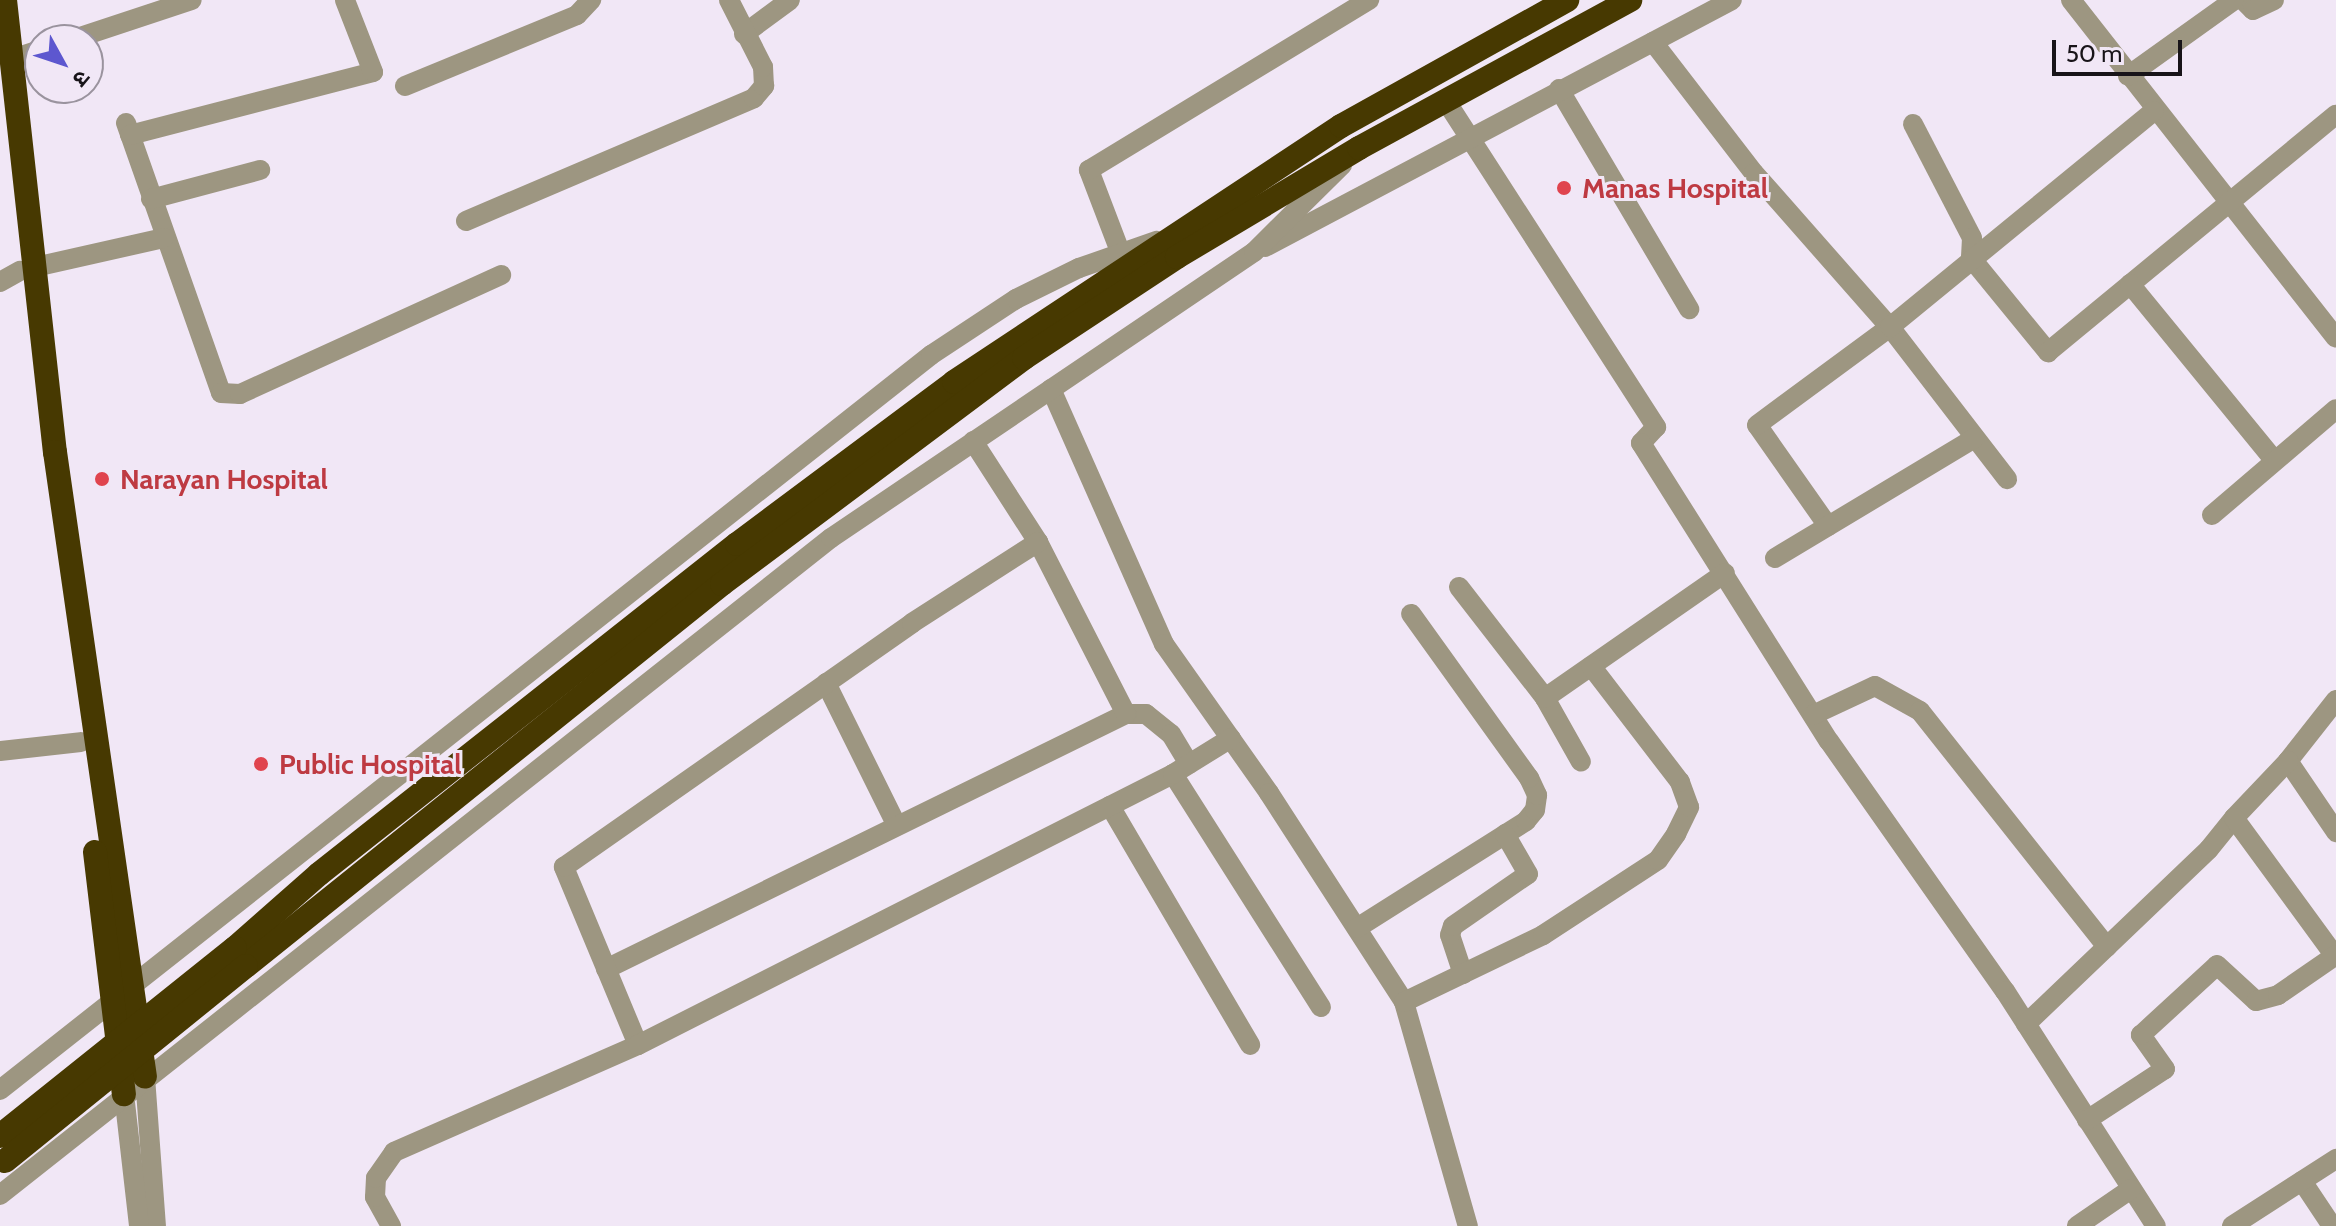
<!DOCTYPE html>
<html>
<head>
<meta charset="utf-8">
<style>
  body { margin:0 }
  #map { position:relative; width:2336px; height:1226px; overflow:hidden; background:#f1e7f6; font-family:Cabin,"Noto Sans Devanagari",sans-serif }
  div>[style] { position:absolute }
  .minor>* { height:20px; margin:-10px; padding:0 10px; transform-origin:10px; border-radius:10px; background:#9d9681 }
  .highway>* { height:24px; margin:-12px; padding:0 12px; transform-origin:12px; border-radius:12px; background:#473901 }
  .highway-bridge>* { height:24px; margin:-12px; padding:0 12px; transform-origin:12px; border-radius:12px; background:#473901 }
  .dots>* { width:22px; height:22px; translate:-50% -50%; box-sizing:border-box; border:4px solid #f1e7f6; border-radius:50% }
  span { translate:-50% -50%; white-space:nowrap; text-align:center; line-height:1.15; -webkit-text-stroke:6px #f1e7f6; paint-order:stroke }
  .health-label { font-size:28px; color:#be3a42; font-weight:700 }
  .left { translate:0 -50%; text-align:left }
  .north { position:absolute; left:24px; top:24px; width:80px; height:80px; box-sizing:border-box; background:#f1e7f6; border:2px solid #9a939e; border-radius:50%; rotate:130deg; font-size:22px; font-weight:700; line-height:32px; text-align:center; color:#181419 }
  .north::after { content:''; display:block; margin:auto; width:28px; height:36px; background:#5d57cf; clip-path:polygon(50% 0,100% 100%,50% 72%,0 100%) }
  .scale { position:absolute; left:2052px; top:40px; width:130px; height:36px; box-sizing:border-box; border:4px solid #181419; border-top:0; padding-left:10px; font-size:24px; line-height:28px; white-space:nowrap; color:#181419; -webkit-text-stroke:6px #f1e7f6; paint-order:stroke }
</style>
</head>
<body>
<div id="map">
  <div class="minor">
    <div style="left:2071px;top:0;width:429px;rotate:51.9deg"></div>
    <div style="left:2243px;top:0;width:14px;rotate:45deg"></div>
    <div style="left:2253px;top:10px;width:23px;rotate:-25deg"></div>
    <div style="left:744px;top:34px;width:57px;rotate:-36.5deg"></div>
    <div style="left:71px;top:40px;width:127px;rotate:-18.3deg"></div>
    <div style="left:1653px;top:42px;width:165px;rotate:52.4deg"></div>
    <div style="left:1754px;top:173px;width:205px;rotate:48.6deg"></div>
    <div style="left:1890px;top:327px;width:192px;rotate:52.4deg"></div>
    <div style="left:12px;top:59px;width:29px;rotate:-18deg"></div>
    <div style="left:2128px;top:76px;width:130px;rotate:-35.6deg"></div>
    <div style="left:405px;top:86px;width:186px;rotate:-22.4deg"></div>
    <div style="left:577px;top:15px;width:21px;rotate:-47deg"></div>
    <div style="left:1559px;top:89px;width:256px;rotate:59.4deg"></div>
    <div style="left:1446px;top:101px;width:388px;rotate:57.2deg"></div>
    <div style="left:1656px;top:427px;width:22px;rotate:133deg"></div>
    <div style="left:1641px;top:443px;width:352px;rotate:57.8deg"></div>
    <div style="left:1829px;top:741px;width:306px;rotate:54.9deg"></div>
    <div style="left:2005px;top:991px;width:279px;rotate:57.3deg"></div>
    <div style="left:126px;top:123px;width:286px;rotate:70.6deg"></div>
    <div style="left:221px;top:393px;width:19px;rotate:3deg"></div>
    <div style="left:240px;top:394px;width:287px;rotate:-24.5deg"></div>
    <div style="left:1913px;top:124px;width:128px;rotate:62.6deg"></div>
    <div style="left:1972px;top:238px;width:20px;rotate:93deg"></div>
    <div style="left:1971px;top:258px;width:122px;rotate:50.7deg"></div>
    <div style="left:2048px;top:352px;width:373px;rotate:-39.5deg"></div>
    <div style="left:130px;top:135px;width:251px;rotate:-14.5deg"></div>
    <div style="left:373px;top:72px;width:77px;rotate:-111.3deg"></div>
    <div style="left:151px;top:199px;width:113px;rotate:-14.9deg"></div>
    <div style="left:466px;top:221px;width:313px;rotate:-23.1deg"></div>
    <div style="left:754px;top:98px;width:16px;rotate:-50deg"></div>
    <div style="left:764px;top:86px;width:19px;rotate:-93deg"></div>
    <div style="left:763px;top:67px;width:75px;rotate:-116.9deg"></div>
    <div style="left:1265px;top:247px;width:528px;rotate:-27.87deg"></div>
    <div style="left:1121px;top:254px;width:90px;rotate:-110.9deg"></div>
    <div style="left:1089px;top:170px;width:328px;rotate:-31.3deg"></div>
    <div style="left:35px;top:267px;width:132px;rotate:-12.7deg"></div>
    <div style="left:0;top:282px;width:23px;rotate:-29deg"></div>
    <div style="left:2130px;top:284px;width:226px;rotate:50.7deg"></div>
    <div style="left:1051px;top:389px;width:279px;rotate:66.1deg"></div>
    <div style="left:1164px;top:644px;width:182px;rotate:54.8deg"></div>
    <div style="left:1269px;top:793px;width:249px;rotate:57.1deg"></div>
    <div style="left:1404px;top:1002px;width:233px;rotate:74.1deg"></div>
    <div style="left:2212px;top:515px;width:163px;rotate:-40.5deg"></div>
    <div style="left:1828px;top:526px;width:123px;rotate:-125.1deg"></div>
    <div style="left:1757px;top:425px;width:165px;rotate:-36.4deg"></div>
    <div style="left:1890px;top:327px;width:341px;rotate:-39.3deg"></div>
    <div style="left:1775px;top:558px;width:233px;rotate:-31deg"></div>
    <div style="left:1459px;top:587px;width:140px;rotate:52.2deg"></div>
    <div style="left:1545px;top:698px;width:73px;rotate:60.6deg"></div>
    <div style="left:826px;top:683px;width:157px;rotate:63.6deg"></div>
    <div style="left:1545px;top:698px;width:219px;rotate:-34.8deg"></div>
    <div style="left:2336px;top:700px;width:78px;rotate:128.2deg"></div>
    <div style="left:2288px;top:761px;width:86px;rotate:55.9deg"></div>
    <div style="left:1126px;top:714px;width:20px"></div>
    <div style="left:1146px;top:714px;width:32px;rotate:39deg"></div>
    <div style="left:1171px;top:734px;width:35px;rotate:59deg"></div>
    <div style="left:1813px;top:715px;width:68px;rotate:-25.1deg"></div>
    <div style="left:1875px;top:686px;width:51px;rotate:29.1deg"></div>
    <div style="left:1920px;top:711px;width:301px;rotate:51.6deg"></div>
    <div style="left:0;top:751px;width:81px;rotate:-6.3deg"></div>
    <div style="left:1173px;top:774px;width:276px;rotate:57.6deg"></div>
    <div style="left:1110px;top:806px;width:277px;rotate:59.6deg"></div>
    <div style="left:2234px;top:818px;width:79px;rotate:-46.5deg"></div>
    <div style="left:1357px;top:928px;width:200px;rotate:-32.3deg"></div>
    <div style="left:1526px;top:821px;width:14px;rotate:-51deg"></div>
    <div style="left:1535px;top:810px;width:15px;rotate:-82deg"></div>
    <div style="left:1537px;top:795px;width:19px;rotate:-115deg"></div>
    <div style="left:1529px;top:778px;width:202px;rotate:-125.7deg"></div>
    <div style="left:606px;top:969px;width:579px;rotate:-26.12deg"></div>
    <div style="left:1126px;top:714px;width:193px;rotate:-117.1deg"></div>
    <div style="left:1038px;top:542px;width:120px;rotate:-122.8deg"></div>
    <div style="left:1463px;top:974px;width:41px;rotate:-108.4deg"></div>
    <div style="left:1450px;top:935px;width:9px;rotate:-72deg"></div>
    <div style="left:1453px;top:926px;width:91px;rotate:-34.7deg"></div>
    <div style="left:1528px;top:874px;width:46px;rotate:-119.9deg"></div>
    <div style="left:1404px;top:1002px;width:154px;rotate:-25.7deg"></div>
    <div style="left:1543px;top:935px;width:137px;rotate:-33.1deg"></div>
    <div style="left:1658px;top:860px;width:32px;rotate:-55deg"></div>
    <div style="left:1676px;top:834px;width:30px;rotate:-64deg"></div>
    <div style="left:1689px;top:807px;width:27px;rotate:-110deg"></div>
    <div style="left:1680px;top:782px;width:146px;rotate:-127.5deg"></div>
    <div style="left:2026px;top:1024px;width:253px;rotate:-43.7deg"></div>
    <div style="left:2209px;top:849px;width:40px;rotate:-51deg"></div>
    <div style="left:2234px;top:818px;width:171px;rotate:53.8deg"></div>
    <div style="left:638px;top:1045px;width:193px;rotate:-112.6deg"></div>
    <div style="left:564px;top:867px;width:425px;rotate:-35deg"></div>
    <div style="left:912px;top:623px;width:150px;rotate:-32.7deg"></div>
    <div style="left:145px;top:1077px;width:149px;rotate:85.8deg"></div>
    <div style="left:0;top:1090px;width:1186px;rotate:-38.29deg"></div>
    <div style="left:931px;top:355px;width:102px;rotate:-33.4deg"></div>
    <div style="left:1016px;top:299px;width:70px;rotate:-26.2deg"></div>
    <div style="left:1079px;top:268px;width:82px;rotate:-19.3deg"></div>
    <div style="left:124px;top:1094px;width:133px;rotate:83.5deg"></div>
    <div style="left:2087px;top:1120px;width:93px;rotate:-33.2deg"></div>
    <div style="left:2165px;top:1069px;width:42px;rotate:-125.2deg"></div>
    <div style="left:2141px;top:1035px;width:103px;rotate:-42.6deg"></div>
    <div style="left:2217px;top:965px;width:53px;rotate:42.7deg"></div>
    <div style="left:2256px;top:1001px;width:23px;rotate:-15deg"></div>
    <div style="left:2278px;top:995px;width:70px;rotate:-34.6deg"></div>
    <div style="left:2302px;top:1181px;width:54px;rotate:56.3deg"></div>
    <div style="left:0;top:1195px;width:1059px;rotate:-38.33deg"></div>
    <div style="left:831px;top:538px;width:511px;rotate:-34.06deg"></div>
    <div style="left:1254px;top:252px;width:124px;rotate:-44.7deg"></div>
    <div style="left:391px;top:1226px;width:33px;rotate:-119deg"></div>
    <div style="left:375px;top:1197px;width:19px;rotate:-87deg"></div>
    <div style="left:376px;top:1178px;width:32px;rotate:-55deg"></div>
    <div style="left:394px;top:1152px;width:266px;rotate:-23.7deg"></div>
    <div style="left:638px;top:1045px;width:600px;rotate:-26.86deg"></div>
    <div style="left:1173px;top:774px;width:68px;rotate:-31.8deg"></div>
    <div style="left:2077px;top:1226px;width:65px;rotate:-34.4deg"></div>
    <div style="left:2232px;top:1226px;width:124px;rotate:-32.8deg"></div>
  </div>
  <div class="highway">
    <div style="left:5px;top:0;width:455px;rotate:83.7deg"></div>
    <div style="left:55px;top:452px;width:631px;rotate:81.81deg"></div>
    <div style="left:95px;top:852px;width:244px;rotate:83.2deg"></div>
    <div style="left:235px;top:948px;width:112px;rotate:-41.4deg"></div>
    <div style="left:319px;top:874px;width:533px;rotate:-38.29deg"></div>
    <div style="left:737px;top:544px;width:271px;rotate:-36.7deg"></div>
    <div style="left:954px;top:382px;width:464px;rotate:-33.5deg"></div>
    <div style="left:1341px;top:126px;width:259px;rotate:-29.1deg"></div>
    <div style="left:246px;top:966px;width:610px;rotate:-38.75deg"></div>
    <div style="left:722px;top:584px;width:377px;rotate:-36.8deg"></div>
    <div style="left:1024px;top:358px;width:183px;rotate:-33.4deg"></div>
    <div style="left:1177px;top:257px;width:212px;rotate:-30.9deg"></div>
    <div style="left:1359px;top:148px;width:309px;rotate:-28.6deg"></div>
  </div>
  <div class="highway-bridge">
    <div style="left:0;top:1136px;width:301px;rotate:-38.7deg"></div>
    <div style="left:5px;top:1161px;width:310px;rotate:-39deg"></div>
  </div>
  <div class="dots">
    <div style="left:1564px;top:188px;background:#e0444e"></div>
    <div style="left:102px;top:479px;background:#e0444e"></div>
    <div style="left:261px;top:764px;background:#e0444e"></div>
  </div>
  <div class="health-label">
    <span class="left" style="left:1582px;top:188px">Manas Hospital</span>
    <span class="left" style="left:120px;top:479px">Narayan Hospital</span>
    <span class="left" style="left:279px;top:764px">Public Hospital</span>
  </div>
  <div class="north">उ</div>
  <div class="scale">50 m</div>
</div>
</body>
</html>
